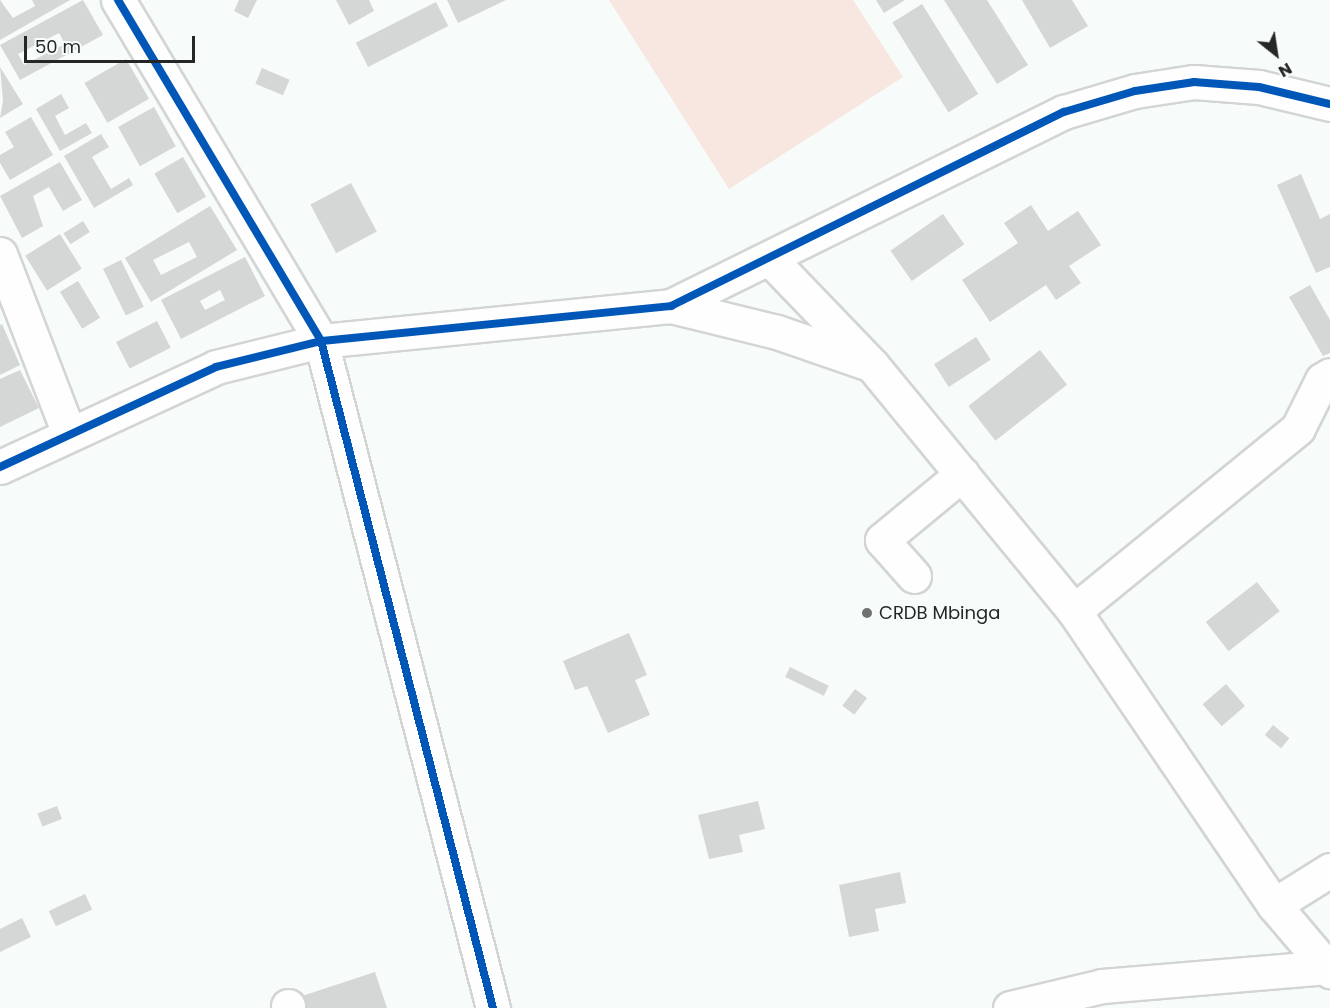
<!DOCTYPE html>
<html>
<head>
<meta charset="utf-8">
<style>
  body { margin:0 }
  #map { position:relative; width:1330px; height:1008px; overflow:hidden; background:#f7fbf9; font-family:Poppins,sans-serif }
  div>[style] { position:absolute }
  .green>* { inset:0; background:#f8e6e1 }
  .building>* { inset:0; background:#d4d7d5; transform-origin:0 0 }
  .roads { filter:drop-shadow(2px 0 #d3d5d4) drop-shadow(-2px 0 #d3d5d4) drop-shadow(0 2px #d3d5d4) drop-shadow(0 -2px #d3d5d4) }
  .minor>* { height:33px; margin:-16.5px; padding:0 16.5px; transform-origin:16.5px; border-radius:16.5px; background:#fefefe }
  .cycleway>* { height:8px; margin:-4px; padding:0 4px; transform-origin:4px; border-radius:4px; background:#0057b8 }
  .dots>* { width:16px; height:16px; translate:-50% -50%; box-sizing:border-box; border:3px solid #f6fcf9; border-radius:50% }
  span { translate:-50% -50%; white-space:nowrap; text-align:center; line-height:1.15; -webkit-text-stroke:4.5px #f6fcf9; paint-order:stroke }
  .poi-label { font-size:18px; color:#252726 }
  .left { translate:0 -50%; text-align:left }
  .north { position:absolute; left:1246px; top:24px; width:60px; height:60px; -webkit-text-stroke:4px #f6fcf9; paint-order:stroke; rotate:150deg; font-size:16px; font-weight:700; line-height:24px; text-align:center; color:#252726 }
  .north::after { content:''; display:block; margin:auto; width:21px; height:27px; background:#252726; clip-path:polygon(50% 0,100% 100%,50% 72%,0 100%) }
  .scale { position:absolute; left:24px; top:36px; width:171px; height:27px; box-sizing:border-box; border:3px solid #252726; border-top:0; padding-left:8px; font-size:18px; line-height:21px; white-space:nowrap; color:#252726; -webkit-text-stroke:4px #f6fcf9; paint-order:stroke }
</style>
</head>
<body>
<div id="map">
  <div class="green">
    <div style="clip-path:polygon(609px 0,853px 0,903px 77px,729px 189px)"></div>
  </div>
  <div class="building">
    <div style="clip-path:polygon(0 0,13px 18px,35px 6px,32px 0,70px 0,0 40px)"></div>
    <div style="clip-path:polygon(evenodd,83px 0,103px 35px,20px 80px,0 45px,83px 0,59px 33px,65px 44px,24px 65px,18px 54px,59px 33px)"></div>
    <div style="clip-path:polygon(239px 0,257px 0,248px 18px,234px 11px)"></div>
    <div style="clip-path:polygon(336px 0,369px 0,374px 11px,349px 25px)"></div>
    <div style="clip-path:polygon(447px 0,506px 0,458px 23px)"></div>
    <div style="clip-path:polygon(876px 0,905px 0,884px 13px)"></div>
    <div style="clip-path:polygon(944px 0,987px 0,1028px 65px,997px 84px)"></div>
    <div style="clip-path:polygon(1022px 0,1072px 0,1088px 26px,1050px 48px)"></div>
    <div style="left:436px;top:2px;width:27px;height:90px;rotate:63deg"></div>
    <div style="left:922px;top:4px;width:106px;height:35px;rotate:58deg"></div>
    <div style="left:126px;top:59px;width:46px;height:48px;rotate:60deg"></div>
    <div style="clip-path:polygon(0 67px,23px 104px,0 118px,3px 101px)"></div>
    <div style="left:262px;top:68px;width:30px;height:17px;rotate:23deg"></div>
    <div style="clip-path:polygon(61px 94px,69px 108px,55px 116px,65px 135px,86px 123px,92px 133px,60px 151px,36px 109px)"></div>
    <div style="left:154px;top:107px;width:45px;height:41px;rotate:61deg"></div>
    <div style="clip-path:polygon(31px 117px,53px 155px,10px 180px,0 163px,0 155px,14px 147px,5px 132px)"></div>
    <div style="clip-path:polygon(101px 134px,109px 147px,92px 157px,111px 189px,129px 178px,133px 185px,94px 208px,64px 156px)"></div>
    <div style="left:183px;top:157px;width:46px;height:33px;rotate:60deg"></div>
    <div style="clip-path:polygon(60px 162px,82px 200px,63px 211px,49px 187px,33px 196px,43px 226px,22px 238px,0 196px)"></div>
    <div style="clip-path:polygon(1301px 174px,1320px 219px,1330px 214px,1330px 267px,1316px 273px,1277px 185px)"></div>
    <div style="left:351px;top:183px;width:55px;height:46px;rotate:62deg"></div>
    <div style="clip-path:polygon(1031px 205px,1048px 231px,1078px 211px,1101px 245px,1069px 266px,1081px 283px,1056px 300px,1046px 285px,990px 322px,962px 280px,1018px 243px,1004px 223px)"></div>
    <div style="clip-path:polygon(evenodd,210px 206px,237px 250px,151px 302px,125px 258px,210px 206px,189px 242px,197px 257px,161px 275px,153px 260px,189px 242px)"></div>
    <div style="left:943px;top:214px;width:37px;height:64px;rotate:55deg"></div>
    <div style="left:83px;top:221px;width:13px;height:23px;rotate:58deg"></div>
    <div style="left:60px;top:234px;width:41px;height:41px;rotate:58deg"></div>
    <div style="clip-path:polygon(evenodd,245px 257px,265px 296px,181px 339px,161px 300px,245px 257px,220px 290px,225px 300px,205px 310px,200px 301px,220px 290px)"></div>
    <div style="left:121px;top:260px;width:52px;height:20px;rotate:64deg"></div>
    <div style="left:78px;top:281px;width:43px;height:21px;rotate:59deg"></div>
    <div style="clip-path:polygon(1310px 285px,1330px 320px,1330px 353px,1323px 356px,1289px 297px)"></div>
    <div style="left:157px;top:321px;width:30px;height:46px;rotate:63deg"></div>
    <div style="clip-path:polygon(2px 324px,20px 365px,0 375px,0 325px)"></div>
    <div style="left:976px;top:337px;width:27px;height:50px;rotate:57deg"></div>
    <div style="left:1040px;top:350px;width:44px;height:91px;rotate:52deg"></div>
    <div style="clip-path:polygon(20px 370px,39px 408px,0 427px,0 379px)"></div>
    <div style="left:1257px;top:582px;width:37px;height:65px;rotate:52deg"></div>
    <div style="clip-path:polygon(629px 633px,647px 675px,635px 680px,650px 715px,608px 733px,587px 686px,575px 690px,563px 661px)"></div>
    <div style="left:790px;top:667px;width:43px;height:11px;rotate:26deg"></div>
    <div style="left:1226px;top:684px;width:29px;height:31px;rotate:49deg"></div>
    <div style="left:855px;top:689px;width:15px;height:21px;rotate:37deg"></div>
    <div style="left:1273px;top:725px;width:21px;height:13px;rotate:39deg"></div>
    <div style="clip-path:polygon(758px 801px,765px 829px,739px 835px,743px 852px,709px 859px,698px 815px)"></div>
    <div style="left:57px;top:806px;width:14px;height:21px;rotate:69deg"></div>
    <div style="clip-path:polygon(900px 872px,906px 903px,875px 909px,879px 931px,849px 937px,839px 885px)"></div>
    <div style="left:85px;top:894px;width:17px;height:40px;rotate:65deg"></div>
    <div style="clip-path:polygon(22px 918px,31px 937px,0 952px,0 929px)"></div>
    <div style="clip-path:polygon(375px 972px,387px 1008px,303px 1008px,299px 997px)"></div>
  </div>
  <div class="roads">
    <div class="minor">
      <div style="left:118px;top:0;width:397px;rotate:59.2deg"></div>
      <div style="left:321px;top:341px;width:689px;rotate:75.54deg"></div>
      <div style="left:0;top:254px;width:193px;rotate:69deg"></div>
      <div style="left:770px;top:259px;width:147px;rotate:46.1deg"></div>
      <div style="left:872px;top:365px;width:318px;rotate:50.6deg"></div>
      <div style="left:1074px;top:611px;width:356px;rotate:55.8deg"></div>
      <div style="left:1274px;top:905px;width:87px;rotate:49.7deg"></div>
      <div style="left:671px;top:306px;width:109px;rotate:13.8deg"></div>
      <div style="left:777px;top:332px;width:95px;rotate:19deg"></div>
      <div style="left:0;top:467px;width:238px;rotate:-24.8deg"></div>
      <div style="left:216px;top:367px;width:108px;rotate:-13.9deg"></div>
      <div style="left:321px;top:341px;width:352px;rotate:-5.7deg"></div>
      <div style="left:671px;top:306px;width:438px;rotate:-26.3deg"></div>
      <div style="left:1064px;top:112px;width:74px;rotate:-16.5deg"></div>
      <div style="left:1135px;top:91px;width:60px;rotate:-8.7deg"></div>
      <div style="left:1194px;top:82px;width:65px;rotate:4.4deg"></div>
      <div style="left:1259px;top:87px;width:73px;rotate:13.5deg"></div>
      <div style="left:914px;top:576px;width:48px;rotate:-131.6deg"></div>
      <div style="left:882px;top:540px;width:104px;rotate:-39.5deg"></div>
      <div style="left:1074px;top:611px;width:289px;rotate:-39.2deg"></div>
      <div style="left:1298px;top:428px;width:54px;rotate:-63.4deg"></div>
      <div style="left:1322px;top:380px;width:9px;rotate:-32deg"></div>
      <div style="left:1274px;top:905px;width:66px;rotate:-32deg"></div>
      <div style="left:288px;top:1006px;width:2px;rotate:90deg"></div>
      <div style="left:1010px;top:1008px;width:95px;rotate:-13.4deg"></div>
      <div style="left:1102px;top:986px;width:226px;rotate:-4.8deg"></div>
    </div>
  </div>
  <div class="cycleway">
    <div style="left:118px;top:0;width:397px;rotate:59.2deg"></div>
    <div style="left:321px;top:341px;width:689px;rotate:75.54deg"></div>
    <div style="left:0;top:467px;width:238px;rotate:-24.8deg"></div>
    <div style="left:216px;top:367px;width:108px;rotate:-13.9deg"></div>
    <div style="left:321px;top:341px;width:352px;rotate:-5.7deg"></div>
    <div style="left:671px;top:306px;width:438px;rotate:-26.3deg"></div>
    <div style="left:1064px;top:112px;width:74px;rotate:-16.5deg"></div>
    <div style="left:1135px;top:91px;width:60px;rotate:-8.7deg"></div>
    <div style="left:1194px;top:82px;width:65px;rotate:4.4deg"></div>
    <div style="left:1259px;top:87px;width:73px;rotate:13.5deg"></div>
  </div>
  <div class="dots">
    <div style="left:867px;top:613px;background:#6e7170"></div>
  </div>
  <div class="poi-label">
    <span class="left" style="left:879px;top:613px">CRDB Mbinga</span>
  </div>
  <div class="north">N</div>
  <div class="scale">50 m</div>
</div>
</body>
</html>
